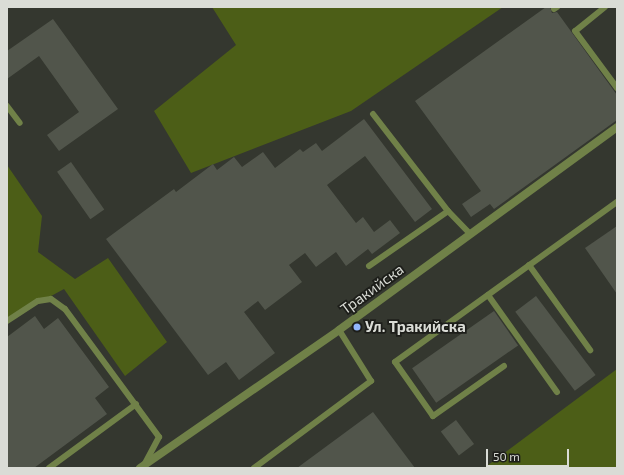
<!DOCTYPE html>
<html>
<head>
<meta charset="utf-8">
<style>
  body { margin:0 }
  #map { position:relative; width:624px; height:475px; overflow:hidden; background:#34372f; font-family:"Exo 2",sans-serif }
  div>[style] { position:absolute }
  .green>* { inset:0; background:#4c5e17 }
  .building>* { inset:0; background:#51554b; transform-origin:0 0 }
  .lane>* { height:6px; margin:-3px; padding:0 3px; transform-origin:3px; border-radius:3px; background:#708148 }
  .street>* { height:8px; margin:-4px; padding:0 4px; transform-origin:4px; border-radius:4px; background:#708148 }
  .dots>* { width:11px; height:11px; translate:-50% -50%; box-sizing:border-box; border:2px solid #1d1e1a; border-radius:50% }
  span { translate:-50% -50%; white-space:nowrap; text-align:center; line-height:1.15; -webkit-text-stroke:3.5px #1d1e1a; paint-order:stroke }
  .street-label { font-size:15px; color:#dadcd6 }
  .poi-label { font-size:15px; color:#dadcd6; font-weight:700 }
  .left { translate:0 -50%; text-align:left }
  .frame { position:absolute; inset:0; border:8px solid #dadcd6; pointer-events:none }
  .scale { position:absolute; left:486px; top:449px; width:83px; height:18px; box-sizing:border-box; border:2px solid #dadcd6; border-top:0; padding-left:5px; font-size:12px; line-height:14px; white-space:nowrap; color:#dadcd6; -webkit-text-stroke:3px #1d1e1a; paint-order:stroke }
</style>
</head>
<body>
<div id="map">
  <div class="green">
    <div style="clip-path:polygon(212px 7px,503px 7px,351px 111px,191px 173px,154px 111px,236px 45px)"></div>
    <div style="clip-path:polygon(7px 165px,42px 216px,38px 252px,75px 279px,108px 258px,167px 342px,125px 376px,64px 289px,7px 320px)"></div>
    <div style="clip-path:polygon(617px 369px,617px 468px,484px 468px)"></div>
  </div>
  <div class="building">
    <div style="clip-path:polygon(546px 7px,550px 7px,552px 13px,557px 12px,617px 95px,617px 120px,494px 209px,490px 204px,471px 217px,462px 204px,481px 191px,415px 101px)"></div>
    <div style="clip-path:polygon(53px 19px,118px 109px,59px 151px,47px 135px,79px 112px,39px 56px,7px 79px,7px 51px)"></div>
    <div style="clip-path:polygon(364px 119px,432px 209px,415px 222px,365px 156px,327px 185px,356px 223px,363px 217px,374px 232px,390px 220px,400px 233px,372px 254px,368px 249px,346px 266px,336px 252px,316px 267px,305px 253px,289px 265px,302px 282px,265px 310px,258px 301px,244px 312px,275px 353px,239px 380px,226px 362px,208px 375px,106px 239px,174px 189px,176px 192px,213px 164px,217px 170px,234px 157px,242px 167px,263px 152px,275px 168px,300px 149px,303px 152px,316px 143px,322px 151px)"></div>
    <div style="left:71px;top:162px;width:58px;height:17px;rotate:55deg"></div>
    <div style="clip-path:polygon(617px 226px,617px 294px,585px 248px)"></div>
    <div style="left:536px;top:296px;width:99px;height:26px;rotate:53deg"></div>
    <div style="left:494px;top:311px;width:42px;height:100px;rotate:55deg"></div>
    <div style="clip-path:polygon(35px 316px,44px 329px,58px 318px,109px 387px,95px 398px,107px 414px,34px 468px,7px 468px,7px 337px)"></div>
    <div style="clip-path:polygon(373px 412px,415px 468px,297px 468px)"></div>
    <div style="left:456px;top:420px;width:30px;height:19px;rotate:53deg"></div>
  </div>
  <div class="lane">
    <div style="left:605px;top:7px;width:38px;rotate:141deg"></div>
    <div style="left:575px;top:31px;width:71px;rotate:53.6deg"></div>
    <div style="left:554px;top:9px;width:4px;rotate:-34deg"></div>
    <div style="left:7px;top:106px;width:21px;rotate:53deg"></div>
    <div style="left:373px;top:114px;width:123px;rotate:52.3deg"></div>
    <div style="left:529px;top:265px;width:105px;rotate:54.3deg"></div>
    <div style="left:369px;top:266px;width:96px;rotate:-34.8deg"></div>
    <div style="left:448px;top:211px;width:32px;rotate:46deg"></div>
    <div style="left:488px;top:295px;width:119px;rotate:54.6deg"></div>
    <div style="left:7px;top:321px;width:37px;rotate:-33deg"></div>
    <div style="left:38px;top:301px;width:13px;rotate:-9deg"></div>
    <div style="left:51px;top:299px;width:17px;rotate:36deg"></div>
    <div style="left:65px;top:309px;width:159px;rotate:53.7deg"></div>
    <div style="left:159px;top:437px;width:30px;rotate:118deg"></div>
    <div style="left:504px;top:366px;width:87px;rotate:144.8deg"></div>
    <div style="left:433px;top:416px;width:66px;rotate:-125.1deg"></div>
    <div style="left:395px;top:362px;width:274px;rotate:-35.8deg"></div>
    <div style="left:49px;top:468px;width:108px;rotate:-36.3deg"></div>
    <div style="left:254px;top:468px;width:146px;rotate:-36.6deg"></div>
    <div style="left:371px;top:381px;width:60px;rotate:-122.1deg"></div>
  </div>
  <div class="street">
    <div style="left:140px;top:468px;width:242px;rotate:-34.7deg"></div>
    <div style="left:339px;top:330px;width:344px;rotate:-36.1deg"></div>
  </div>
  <div class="dots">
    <div style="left:357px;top:327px;background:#92b7fd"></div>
  </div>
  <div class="street-label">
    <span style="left:372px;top:289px;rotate:-36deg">Тракийска</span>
  </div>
  <div class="poi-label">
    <span class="left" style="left:365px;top:327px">Ул. Тракийска</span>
  </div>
  <div class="frame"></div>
  <div class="scale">50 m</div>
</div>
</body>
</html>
